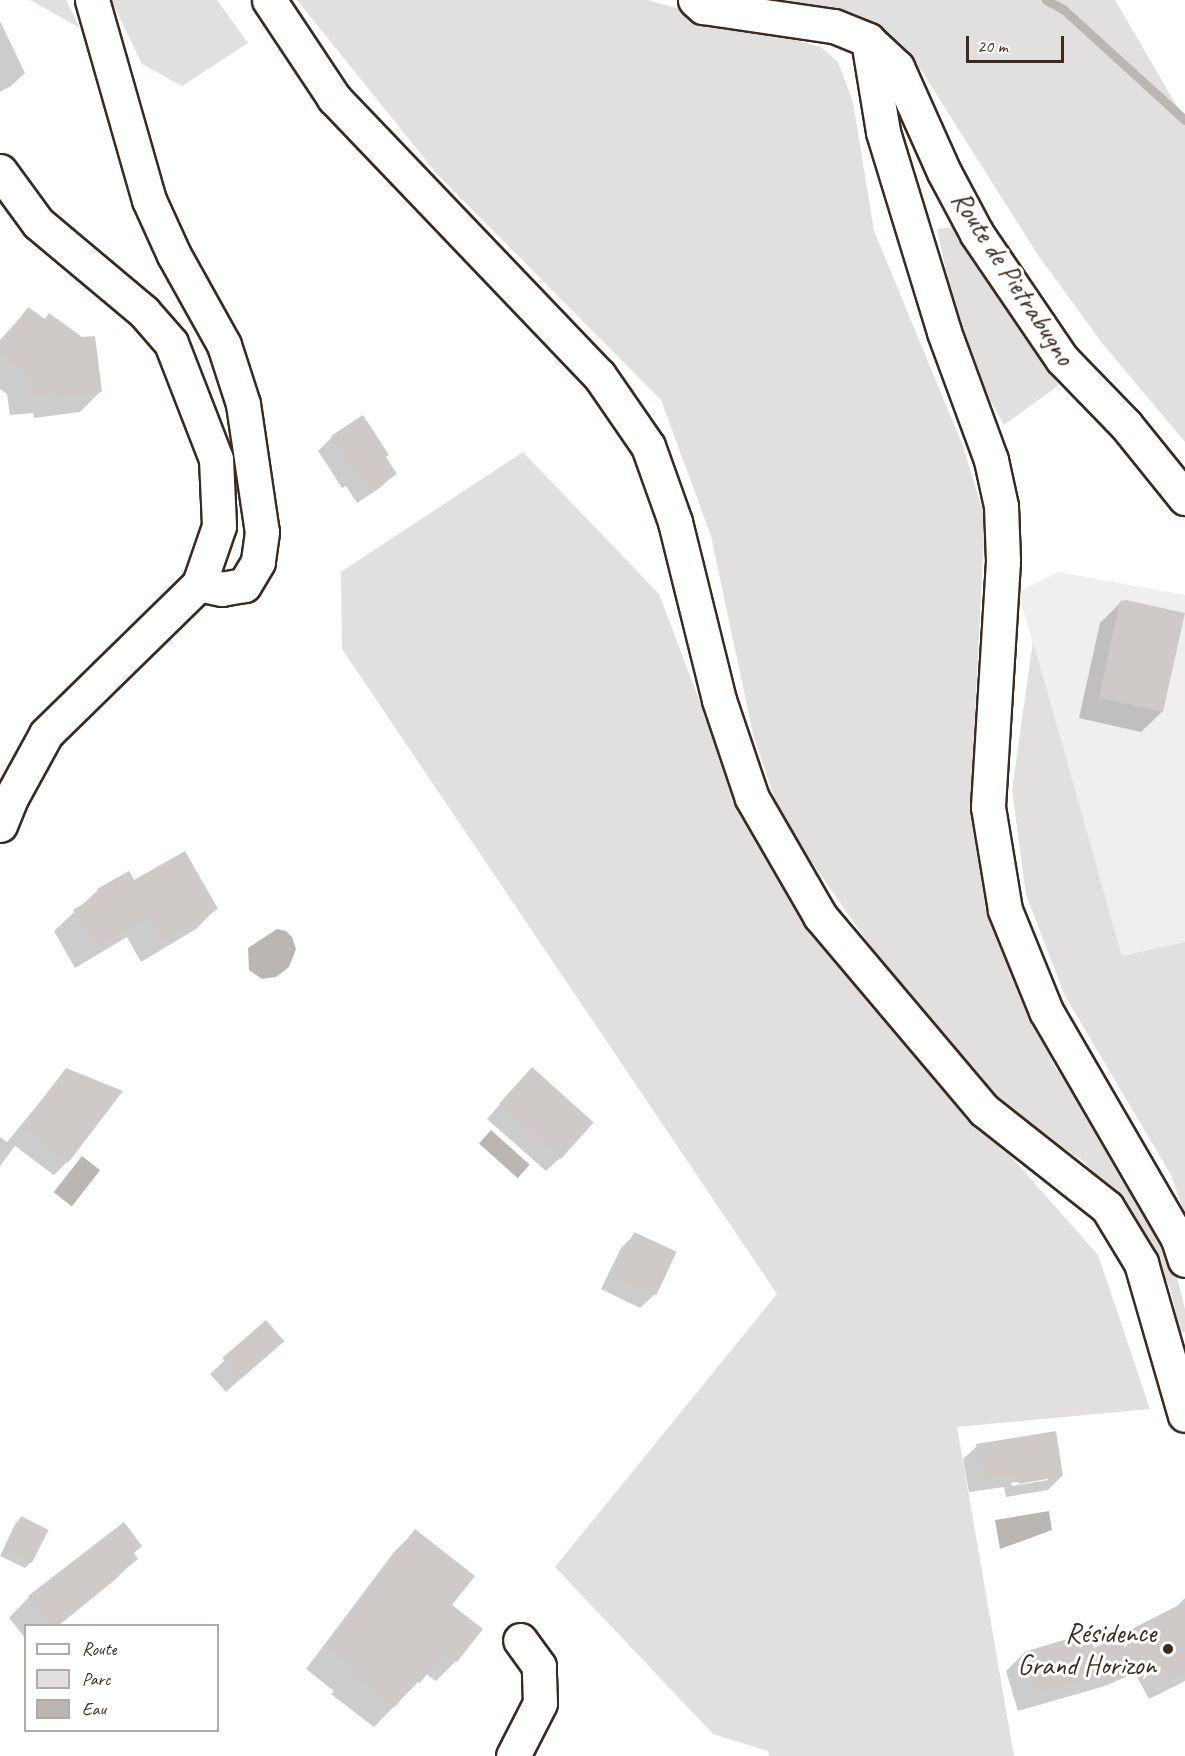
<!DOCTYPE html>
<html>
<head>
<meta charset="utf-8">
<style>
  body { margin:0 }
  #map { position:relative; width:1185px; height:1756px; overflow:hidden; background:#fff; font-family:Caveat,sans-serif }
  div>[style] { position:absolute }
  .built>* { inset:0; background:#f1efee }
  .green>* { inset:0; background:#e2e0de }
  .water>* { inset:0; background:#bcb6b3; transform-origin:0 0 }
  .shadow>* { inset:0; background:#0003 }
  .stream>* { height:9px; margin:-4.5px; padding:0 4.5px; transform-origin:4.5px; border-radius:4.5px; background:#bcb6b3 }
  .building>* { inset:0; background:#cfcac7; transform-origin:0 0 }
  .roads { filter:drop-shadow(2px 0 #3b2a1e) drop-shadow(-2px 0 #3b2a1e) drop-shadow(0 2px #3b2a1e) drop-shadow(0 -2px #3b2a1e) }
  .minor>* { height:33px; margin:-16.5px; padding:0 16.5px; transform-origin:16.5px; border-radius:16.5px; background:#fff }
  .major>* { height:33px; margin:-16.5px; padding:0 16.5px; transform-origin:16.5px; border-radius:16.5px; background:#fff }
  .dots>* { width:16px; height:16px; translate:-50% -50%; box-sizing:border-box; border:3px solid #fff; border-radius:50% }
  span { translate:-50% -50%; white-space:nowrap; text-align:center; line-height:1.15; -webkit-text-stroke:6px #fff; paint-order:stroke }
  .street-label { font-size:28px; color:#3b2a1e }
  .poi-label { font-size:28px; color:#3b2a1e }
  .right { translate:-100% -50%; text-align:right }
  .legend { position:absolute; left:24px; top:1624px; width:195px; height:108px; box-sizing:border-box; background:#fff; border:2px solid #b1aaa5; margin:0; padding:8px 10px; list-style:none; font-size:18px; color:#3b2a1e }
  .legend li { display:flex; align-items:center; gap:12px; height:30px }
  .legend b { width:30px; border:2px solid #b1aaa5 }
  .scale { position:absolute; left:966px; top:36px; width:98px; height:27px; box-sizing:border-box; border:3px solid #3b2a1e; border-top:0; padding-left:8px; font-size:18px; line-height:21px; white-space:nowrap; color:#3b2a1e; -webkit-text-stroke:4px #fff; paint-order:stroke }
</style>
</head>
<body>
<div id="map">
  <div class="built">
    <div style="clip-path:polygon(1058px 572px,1185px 595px,1185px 942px,1122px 956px,1018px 592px)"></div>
  </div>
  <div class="green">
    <div style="clip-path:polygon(30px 0,66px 0,80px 28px)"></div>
    <div style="clip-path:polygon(111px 0,217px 0,248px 43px,182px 86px,142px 64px)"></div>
    <div style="clip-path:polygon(297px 0,647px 0,821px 47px,838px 62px,853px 102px,874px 231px,963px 446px,985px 518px,972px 772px,987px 902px,1019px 987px,1055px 1067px,1130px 1173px,1168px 1241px,1185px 1309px,1185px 1332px,1180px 1332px,1170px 1288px,1138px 1223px,1083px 1161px,1005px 1109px,885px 967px,781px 818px,753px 734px,711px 536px,661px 400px,437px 174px)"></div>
    <div style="clip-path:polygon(775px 0,1115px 0,1185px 120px,1185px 442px,1102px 343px,1038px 255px,921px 70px,870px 21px)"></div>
    <div style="clip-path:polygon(953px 227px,1059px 385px,1004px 425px,971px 366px,958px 326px,937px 229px)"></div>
    <div style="clip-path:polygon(523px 452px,659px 594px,744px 818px,825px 946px,1098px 1255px,1150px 1409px,957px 1427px,1014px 1756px,769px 1756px,768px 1751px,713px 1734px,555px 1567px,777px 1294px,342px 649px,341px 572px)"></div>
    <div style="clip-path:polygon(1033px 641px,1122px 956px,1185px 942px,1185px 1215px,1171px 1175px,1065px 996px,1026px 895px,1012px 790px)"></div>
  </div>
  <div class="water">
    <div style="clip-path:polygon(277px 929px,286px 931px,292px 937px,296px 949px,289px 967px,276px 977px,262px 979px,249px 970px,248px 948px)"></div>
    <div style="left:491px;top:1130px;width:52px;height:18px;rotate:42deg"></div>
    <div style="left:82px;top:1156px;width:23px;height:46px;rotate:38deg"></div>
    <div style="clip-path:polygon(1049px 1511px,1052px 1530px,1000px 1549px,995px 1520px)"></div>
  </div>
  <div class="shadow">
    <div style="clip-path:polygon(0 21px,25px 73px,11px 86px,0 92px)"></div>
    <div style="clip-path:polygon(28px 309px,44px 320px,100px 392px,80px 412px,34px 418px,33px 413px,10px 415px,7px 394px,0 389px,0 340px)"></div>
    <div style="clip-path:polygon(332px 437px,395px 474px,381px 487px,357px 503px,346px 486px,342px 488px,318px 451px)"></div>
    <div style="clip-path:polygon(1121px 602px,1162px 712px,1141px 732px,1079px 718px,1100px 623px)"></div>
    <div style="clip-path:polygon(98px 890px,216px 909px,196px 929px,141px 962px,127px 937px,75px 968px,54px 931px)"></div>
    <div style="clip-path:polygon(66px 1070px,67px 1162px,54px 1175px,15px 1146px,0 1166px,0 1137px,7px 1142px)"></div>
    <div style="clip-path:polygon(519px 1083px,560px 1158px,546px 1171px,487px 1119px)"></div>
    <div style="clip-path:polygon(635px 1234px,674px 1253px,654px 1295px,640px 1308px,601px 1289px,621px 1248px)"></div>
    <div style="clip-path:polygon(266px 1322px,268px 1354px,226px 1392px,210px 1374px)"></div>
    <div style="clip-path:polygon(evenodd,977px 1446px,1062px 1476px,1048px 1490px,1006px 1497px,1004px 1487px,969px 1492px,963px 1459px,977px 1446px,1048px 1477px,1048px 1480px,1012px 1486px,1011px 1483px,1048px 1477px)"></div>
    <div style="clip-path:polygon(21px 1518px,31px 1562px,25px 1568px,0 1556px,15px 1524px)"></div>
    <div style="clip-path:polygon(415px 1531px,450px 1606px,456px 1661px,436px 1681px,426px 1674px,374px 1727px,331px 1694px,334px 1691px,306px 1669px,394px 1552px)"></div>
    <div style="clip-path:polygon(133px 1554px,136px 1558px,116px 1579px,58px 1626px,26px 1626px,26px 1639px,9px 1618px,29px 1597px)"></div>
    <div style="clip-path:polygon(1185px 1598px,1185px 1681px,1149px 1699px,1135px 1673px,1105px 1686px,1018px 1711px,1006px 1671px,1024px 1653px,1093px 1650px,1174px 1609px)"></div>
  </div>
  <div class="stream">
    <div style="left:1046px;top:0;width:19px;rotate:28deg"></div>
    <div style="left:1063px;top:9px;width:165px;rotate:42.3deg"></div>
  </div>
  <div class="building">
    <div style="clip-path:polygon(28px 307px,45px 319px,49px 313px,82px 337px,95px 336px,102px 392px,54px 398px,53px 393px,30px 396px,27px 373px,0 354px,0 345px)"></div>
    <div style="clip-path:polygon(363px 415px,389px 455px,386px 457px,397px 474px,371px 491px,360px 474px,357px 476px,331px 436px)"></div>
    <div style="clip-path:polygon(1126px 600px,1185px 613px,1163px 712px,1099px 698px,1120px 601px)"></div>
    <div style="clip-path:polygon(185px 851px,218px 909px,161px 942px,148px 918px,96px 948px,73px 910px,100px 894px,97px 889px,129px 871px,134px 880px)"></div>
    <div style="left:532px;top:1067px;width:83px;height:49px;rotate:42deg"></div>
    <div style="clip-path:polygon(66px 1068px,123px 1091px,68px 1163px,21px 1127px)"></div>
    <div style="left:634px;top:1232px;width:47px;height:48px;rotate:25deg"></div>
    <div style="left:266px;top:1320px;width:28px;height:58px;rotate:49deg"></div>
    <div style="clip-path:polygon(1056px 1431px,1063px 1476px,1019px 1484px,1018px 1474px,982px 1479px,976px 1444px)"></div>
    <div style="left:21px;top:1516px;width:31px;height:37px;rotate:27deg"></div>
    <div style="clip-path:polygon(124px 1522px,142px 1546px,134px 1553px,138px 1559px,56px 1626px,51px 1626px,28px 1596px)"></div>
    <div style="clip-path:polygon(415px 1529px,475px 1576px,452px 1605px,483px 1629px,457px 1662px,444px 1652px,420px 1683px,416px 1680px,395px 1707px,350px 1673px,353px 1669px,326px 1648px)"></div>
    <div style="clip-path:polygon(1185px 1602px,1185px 1673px,1167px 1682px,1153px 1656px,1124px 1668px,1036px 1694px,1024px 1652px,1090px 1632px,1094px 1648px)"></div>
  </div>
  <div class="roads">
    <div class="minor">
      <div style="left:92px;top:0;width:208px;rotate:74.1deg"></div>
      <div style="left:149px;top:200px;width:60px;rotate:65.6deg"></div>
      <div style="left:174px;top:255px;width:103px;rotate:60.9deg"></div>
      <div style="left:224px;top:345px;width:62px;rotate:72.1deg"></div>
      <div style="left:243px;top:404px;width:129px;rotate:81.6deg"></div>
      <div style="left:262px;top:532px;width:30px;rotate:98deg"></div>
      <div style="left:258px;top:562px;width:27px;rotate:121deg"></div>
      <div style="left:244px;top:585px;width:22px;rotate:170deg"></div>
      <div style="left:222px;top:589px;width:24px;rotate:-168deg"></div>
      <div style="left:269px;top:0;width:118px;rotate:56.4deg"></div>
      <div style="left:334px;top:98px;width:383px;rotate:46.3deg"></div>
      <div style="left:599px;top:375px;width:86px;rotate:55.4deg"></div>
      <div style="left:648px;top:446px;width:81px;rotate:70.4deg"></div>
      <div style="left:675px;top:522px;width:183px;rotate:76.1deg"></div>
      <div style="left:719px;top:700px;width:103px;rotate:71.4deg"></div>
      <div style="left:752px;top:798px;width:136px;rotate:60deg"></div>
      <div style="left:820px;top:916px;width:254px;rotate:49.8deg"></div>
      <div style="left:984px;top:1110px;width:157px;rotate:38.3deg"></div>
      <div style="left:1107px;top:1207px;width:66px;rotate:58.7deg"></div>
      <div style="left:1141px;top:1263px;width:158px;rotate:73.9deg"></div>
      <div style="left:868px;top:40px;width:93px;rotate:80.7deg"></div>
      <div style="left:883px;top:132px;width:209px;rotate:73deg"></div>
      <div style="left:944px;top:332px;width:136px;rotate:69.8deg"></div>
      <div style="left:991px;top:460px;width:47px;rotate:77.7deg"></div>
      <div style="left:1001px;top:506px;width:55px;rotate:87.9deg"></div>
      <div style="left:1003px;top:561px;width:246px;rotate:93.5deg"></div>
      <div style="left:988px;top:807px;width:104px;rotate:80.6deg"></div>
      <div style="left:1005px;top:910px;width:109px;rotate:67.9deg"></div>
      <div style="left:1046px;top:1011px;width:263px;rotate:59.9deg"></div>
      <div style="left:1178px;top:1239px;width:22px;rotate:72deg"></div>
      <div style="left:0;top:171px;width:64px;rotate:53.8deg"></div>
      <div style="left:38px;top:223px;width:138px;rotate:40deg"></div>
      <div style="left:144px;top:312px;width:41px;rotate:48.9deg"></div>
      <div style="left:171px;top:343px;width:124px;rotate:68.8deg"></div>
      <div style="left:216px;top:459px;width:67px;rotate:87.4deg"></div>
      <div style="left:219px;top:526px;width:61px;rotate:109deg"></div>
      <div style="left:199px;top:584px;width:214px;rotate:135.6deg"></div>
      <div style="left:46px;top:734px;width:73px;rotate:118.7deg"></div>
      <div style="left:11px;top:798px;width:29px;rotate:112deg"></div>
      <div style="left:513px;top:1756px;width:59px;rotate:-63deg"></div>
      <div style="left:540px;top:1703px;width:37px;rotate:-92deg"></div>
      <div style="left:539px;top:1666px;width:32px;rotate:-126deg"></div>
    </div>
    <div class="major">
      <div style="left:695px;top:0;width:11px;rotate:41deg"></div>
      <div style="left:703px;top:7px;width:132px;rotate:8.3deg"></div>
      <div style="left:834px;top:26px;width:37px;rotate:22deg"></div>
      <div style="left:868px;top:40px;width:40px;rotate:43deg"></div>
      <div style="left:897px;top:67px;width:115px;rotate:65.9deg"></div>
      <div style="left:944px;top:172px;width:70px;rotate:62deg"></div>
      <div style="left:977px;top:234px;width:151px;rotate:55.8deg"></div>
      <div style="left:1062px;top:359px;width:92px;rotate:45.9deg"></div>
      <div style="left:1126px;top:425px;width:94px;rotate:51.1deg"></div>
    </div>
  </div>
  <div class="dots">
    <div style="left:1168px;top:1649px;background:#3b2a1e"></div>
  </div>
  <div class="street-label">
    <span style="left:1013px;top:278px;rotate:57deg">Route de Pietrabugno</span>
  </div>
  <div class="poi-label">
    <span class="right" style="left:1156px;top:1649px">Résidence<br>Grand Horizon</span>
  </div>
  <ul class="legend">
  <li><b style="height:8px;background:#fff"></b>Route</li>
  <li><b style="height:16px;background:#e2e0de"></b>Parc</li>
  <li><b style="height:16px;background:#bcb6b3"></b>Eau</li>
  </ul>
  <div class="scale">20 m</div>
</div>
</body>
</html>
